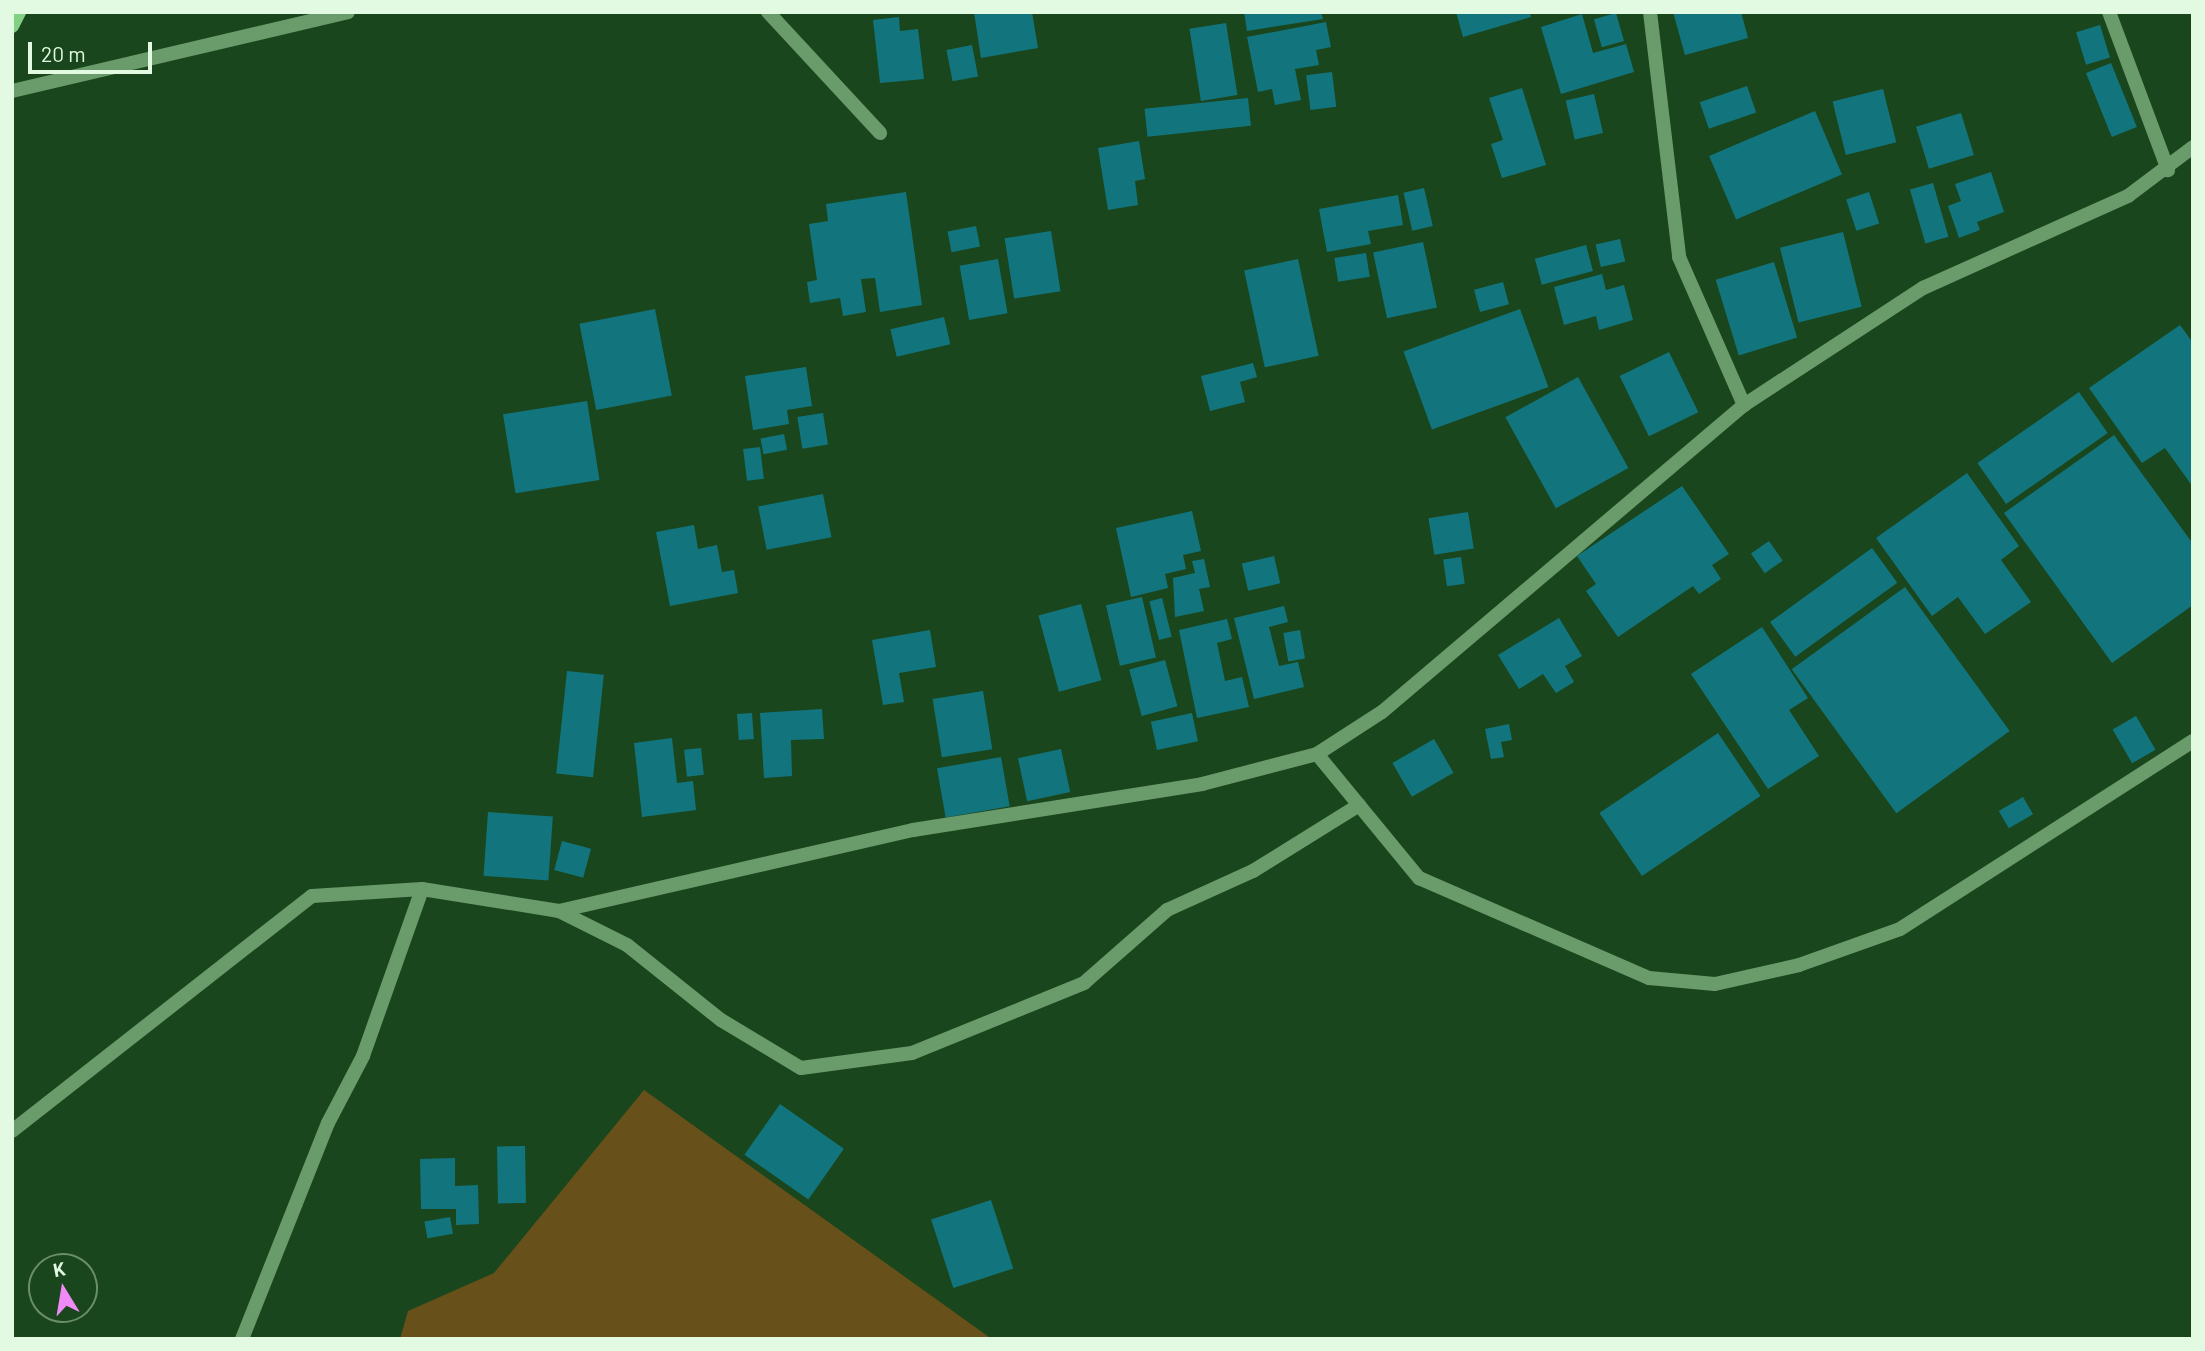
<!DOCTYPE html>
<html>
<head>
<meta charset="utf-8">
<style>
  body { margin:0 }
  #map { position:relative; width:2205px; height:1351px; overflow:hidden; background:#1a461d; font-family:Barlow,sans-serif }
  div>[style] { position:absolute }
  .green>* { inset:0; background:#675019 }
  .building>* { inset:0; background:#12757e; transform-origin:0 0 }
  .street>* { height:14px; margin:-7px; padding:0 7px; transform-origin:7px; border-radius:7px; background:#6a9b6b }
  .secondary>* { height:14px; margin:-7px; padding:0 7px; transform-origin:7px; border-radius:7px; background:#81d084 }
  span { translate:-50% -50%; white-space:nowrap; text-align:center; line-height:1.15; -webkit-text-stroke:5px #1a461d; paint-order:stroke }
  .frame { position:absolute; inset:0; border:14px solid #e2fae1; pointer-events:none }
  .north { position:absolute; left:28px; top:1253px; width:70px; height:70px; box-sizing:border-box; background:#1a461d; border:2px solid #6a8e6b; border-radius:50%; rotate:349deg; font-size:19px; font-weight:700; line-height:28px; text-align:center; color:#e2fae1 }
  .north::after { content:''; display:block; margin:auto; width:24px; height:32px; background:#f08bf6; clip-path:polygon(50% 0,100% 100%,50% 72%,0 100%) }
  .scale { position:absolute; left:28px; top:42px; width:124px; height:32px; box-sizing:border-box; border:4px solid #e2fae1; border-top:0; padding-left:9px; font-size:21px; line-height:24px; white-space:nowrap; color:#e2fae1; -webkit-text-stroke:5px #1a461d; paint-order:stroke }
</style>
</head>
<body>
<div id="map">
  <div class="green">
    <div style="clip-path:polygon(644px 1090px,989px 1337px,988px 1339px,400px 1339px,408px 1311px,494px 1273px)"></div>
  </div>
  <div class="building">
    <div style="clip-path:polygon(974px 12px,1032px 12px,1038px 48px,981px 58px)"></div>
    <div style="clip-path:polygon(1244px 12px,1321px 12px,1323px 19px,1247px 31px)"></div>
    <div style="clip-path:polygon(1456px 12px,1530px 12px,1531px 17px,1463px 37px)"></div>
    <div style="clip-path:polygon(1673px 12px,1741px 12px,1748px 38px,1685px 55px)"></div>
    <div style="left:1616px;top:13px;width:29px;height:23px;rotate:74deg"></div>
    <div style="clip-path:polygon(1582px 14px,1593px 53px,1626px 44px,1634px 72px,1561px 94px,1541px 27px)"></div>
    <div style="clip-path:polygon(899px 17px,900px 31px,918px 29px,924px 79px,880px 83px,873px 20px)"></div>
    <div style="clip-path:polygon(1326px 22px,1331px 47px,1316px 50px,1319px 65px,1295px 69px,1301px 100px,1275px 105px,1272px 89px,1258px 92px,1247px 37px)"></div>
    <div style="left:1226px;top:23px;width:73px;height:37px;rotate:81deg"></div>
    <div style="left:2100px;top:25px;width:34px;height:25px;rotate:73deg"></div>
    <div style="left:972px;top:45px;width:32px;height:26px;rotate:79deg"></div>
    <div style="left:2111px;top:63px;width:69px;height:27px;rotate:68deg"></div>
    <div style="left:1332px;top:72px;width:35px;height:26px;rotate:83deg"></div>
    <div style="left:1747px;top:86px;width:28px;height:50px;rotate:71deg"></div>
    <div style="clip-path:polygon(1522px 88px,1546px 165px,1502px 178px,1491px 144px,1503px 140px,1489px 98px)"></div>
    <div style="left:1883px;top:89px;width:55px;height:52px;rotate:76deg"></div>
    <div style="left:1594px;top:94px;width:40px;height:29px;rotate:77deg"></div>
    <div style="left:1248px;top:98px;width:28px;height:104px;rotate:84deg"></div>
    <div style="left:1815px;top:111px;width:69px;height:115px;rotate:67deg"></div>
    <div style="left:1961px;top:113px;width:44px;height:47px;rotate:73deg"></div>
    <div style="clip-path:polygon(1139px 141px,1145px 179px,1135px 181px,1138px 205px,1108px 210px,1098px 148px)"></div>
    <div style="clip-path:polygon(1991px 172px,2004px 212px,1977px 222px,1980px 230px,1959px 238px,1948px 206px,1961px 201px,1955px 184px)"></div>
    <div style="left:1933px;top:183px;width:56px;height:24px;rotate:74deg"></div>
    <div style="left:1424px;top:188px;width:39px;height:21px;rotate:77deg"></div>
    <div style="clip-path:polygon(906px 192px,922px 305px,880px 312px,875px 278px,861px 279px,866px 312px,843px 316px,840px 298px,810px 303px,807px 282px,817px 280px,809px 224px,828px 221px,826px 204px)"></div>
    <div style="left:1869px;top:192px;width:33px;height:24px;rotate:72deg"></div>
    <div style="clip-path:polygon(1398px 195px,1403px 225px,1368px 231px,1371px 244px,1327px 252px,1319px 209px)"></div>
    <div style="left:976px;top:226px;width:21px;height:29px;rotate:79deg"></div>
    <div style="left:1051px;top:231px;width:61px;height:47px;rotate:81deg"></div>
    <div style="left:1843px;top:232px;width:77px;height:65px;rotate:76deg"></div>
    <div style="left:1620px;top:239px;width:23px;height:25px;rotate:77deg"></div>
    <div style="left:1423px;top:242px;width:67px;height:51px;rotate:78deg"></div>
    <div style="left:1586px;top:245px;width:27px;height:53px;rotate:75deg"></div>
    <div style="left:1366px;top:253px;width:24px;height:32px;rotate:81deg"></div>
    <div style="left:998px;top:259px;width:55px;height:39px;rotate:80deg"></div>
    <div style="left:1298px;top:259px;width:99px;height:55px;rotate:78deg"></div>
    <div style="left:1774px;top:262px;width:79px;height:61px;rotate:73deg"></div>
    <div style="clip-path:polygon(1602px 274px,1606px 290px,1624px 285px,1633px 320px,1599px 330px,1596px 316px,1564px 325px,1554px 287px)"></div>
    <div style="left:1503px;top:282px;width:23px;height:30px;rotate:75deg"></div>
    <div style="left:655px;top:309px;width:88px;height:77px;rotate:79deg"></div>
    <div style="left:1520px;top:309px;width:83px;height:124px;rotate:70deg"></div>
    <div style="left:944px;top:317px;width:28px;height:55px;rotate:77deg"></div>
    <div style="clip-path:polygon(2180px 325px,2193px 343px,2193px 487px,2165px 448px,2142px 463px,2089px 388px)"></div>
    <div style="left:1669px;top:352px;width:67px;height:55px;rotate:64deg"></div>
    <div style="clip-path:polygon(1253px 363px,1257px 377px,1240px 382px,1245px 402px,1210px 411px,1201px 376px)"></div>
    <div style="clip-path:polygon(806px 367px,812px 406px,787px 410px,789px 424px,753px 430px,745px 376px)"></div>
    <div style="left:1578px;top:377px;width:104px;height:83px;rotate:61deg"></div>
    <div style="left:2079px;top:392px;width:50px;height:124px;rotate:55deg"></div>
    <div style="left:587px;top:401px;width:80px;height:85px;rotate:81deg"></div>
    <div style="left:823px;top:413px;width:32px;height:26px;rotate:81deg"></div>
    <div style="left:784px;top:434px;width:16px;height:24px;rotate:79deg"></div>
    <div style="clip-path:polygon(2114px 435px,2193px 544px,2193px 605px,2112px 663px,2004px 513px)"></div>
    <div style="left:760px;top:447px;width:32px;height:17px;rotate:83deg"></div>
    <div style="clip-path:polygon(1967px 473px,2019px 546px,2001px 560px,2031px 602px,1985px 634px,1958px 597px,1932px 616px,1876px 538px)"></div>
    <div style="clip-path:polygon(1682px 486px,1729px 554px,1712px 565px,1721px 579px,1699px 594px,1693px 586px,1618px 637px,1586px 591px,1596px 584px,1577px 556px)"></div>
    <div style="left:823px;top:494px;width:44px;height:66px;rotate:79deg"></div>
    <div style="clip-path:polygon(1192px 511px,1201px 551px,1183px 555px,1186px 569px,1165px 574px,1168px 588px,1131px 597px,1116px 528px)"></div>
    <div style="left:1468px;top:512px;width:37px;height:40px;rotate:81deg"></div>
    <div style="clip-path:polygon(694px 525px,698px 549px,717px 545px,722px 572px,734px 570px,738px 593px,670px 606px,656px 532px)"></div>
    <div style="left:1769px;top:541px;width:24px;height:22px;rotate:55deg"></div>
    <div style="left:1872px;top:548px;width:43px;height:126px;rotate:54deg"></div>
    <div style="left:1274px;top:556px;width:28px;height:33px;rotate:77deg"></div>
    <div style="left:1461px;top:557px;width:27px;height:18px;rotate:82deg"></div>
    <div style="clip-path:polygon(1204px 559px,1210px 587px,1199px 589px,1204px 611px,1175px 617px,1173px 578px,1195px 573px,1192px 561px)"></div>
    <div style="left:1905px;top:587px;width:178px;height:140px;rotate:54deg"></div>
    <div style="left:1142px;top:597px;width:62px;height:37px;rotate:77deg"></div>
    <div style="left:1162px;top:598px;width:40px;height:13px;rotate:76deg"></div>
    <div style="left:1081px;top:604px;width:79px;height:44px;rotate:75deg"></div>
    <div style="clip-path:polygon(1284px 606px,1288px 622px,1269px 627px,1279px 666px,1298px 662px,1304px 687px,1254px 699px,1234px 618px)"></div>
    <div style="clip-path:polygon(1559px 618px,1582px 656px,1565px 666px,1574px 682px,1556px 693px,1543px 674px,1519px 689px,1498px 655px)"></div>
    <div style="clip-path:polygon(1227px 619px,1232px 639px,1217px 643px,1225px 681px,1242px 677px,1249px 707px,1197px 718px,1179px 630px)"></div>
    <div style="clip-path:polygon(1762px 627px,1808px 698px,1789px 710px,1819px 756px,1768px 789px,1691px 674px)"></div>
    <div style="clip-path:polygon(930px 630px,936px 667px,899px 673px,904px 702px,883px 705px,872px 640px)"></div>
    <div style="left:1300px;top:630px;width:29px;height:17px;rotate:80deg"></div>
    <div style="left:1165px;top:660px;width:48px;height:37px;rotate:75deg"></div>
    <div style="left:567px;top:671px;width:37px;height:103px;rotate:6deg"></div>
    <div style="left:983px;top:691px;width:59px;height:51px;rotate:81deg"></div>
    <div style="clip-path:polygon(822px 709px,824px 739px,791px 740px,792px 776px,764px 778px,760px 713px)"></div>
    <div style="left:752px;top:713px;width:26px;height:15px;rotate:86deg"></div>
    <div style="left:1192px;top:713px;width:29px;height:42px;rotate:78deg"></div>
    <div style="left:2136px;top:716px;width:39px;height:27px;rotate:60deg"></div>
    <div style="clip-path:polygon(1509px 724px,1512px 740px,1501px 742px,1504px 757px,1491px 759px,1485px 729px)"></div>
    <div style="left:1718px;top:733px;width:76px;height:143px;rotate:56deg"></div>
    <div style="clip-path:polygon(672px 738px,677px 783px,693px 781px,696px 810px,642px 817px,634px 743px)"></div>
    <div style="left:1434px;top:739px;width:39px;height:48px;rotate:60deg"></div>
    <div style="left:701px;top:748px;width:27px;height:17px;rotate:84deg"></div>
    <div style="left:1061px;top:749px;width:44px;height:44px;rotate:78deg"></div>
    <div style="left:1001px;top:757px;width:50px;height:65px;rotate:80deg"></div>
    <div style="left:2023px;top:797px;width:20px;height:28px;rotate:60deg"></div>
    <div style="left:488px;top:812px;width:65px;height:64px;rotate:4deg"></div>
    <div style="left:562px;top:841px;width:30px;height:30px;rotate:15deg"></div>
    <div style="left:780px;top:1104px;width:78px;height:62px;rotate:35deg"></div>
    <div style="left:525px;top:1146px;width:57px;height:28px;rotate:89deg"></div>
    <div style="clip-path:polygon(455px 1158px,455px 1186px,478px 1185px,479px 1224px,456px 1225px,456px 1209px,421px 1209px,420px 1159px)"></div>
    <div style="left:991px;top:1200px;width:72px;height:63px;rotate:72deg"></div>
    <div style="left:450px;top:1217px;width:17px;height:26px;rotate:80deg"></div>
  </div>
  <div class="street">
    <div style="left:768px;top:12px;width:165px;rotate:47.2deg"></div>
    <div style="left:1650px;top:12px;width:247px;rotate:83.2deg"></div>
    <div style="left:1679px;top:257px;width:162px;rotate:66.3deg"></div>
    <div style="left:2109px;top:12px;width:169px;rotate:69.5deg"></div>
    <div style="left:12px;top:91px;width:345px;rotate:-13.2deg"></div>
    <div style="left:1317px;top:754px;width:161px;rotate:50.6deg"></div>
    <div style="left:1419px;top:878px;width:251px;rotate:23.5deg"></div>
    <div style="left:1649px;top:978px;width:66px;rotate:5.2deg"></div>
    <div style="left:1715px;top:984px;width:86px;rotate:-12.7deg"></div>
    <div style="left:1799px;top:965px;width:107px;rotate:-19.6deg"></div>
    <div style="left:1900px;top:929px;width:348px;rotate:-32.7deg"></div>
    <div style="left:559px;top:911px;width:76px;rotate:26.6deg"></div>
    <div style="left:627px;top:945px;width:120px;rotate:38.6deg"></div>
    <div style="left:721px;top:1020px;width:93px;rotate:31deg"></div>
    <div style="left:801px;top:1068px;width:112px;rotate:-7.7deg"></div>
    <div style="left:912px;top:1053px;width:186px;rotate:-22.1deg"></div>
    <div style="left:1084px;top:983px;width:111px;rotate:-41.3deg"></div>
    <div style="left:1167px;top:910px;width:94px;rotate:-24.4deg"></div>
    <div style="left:1253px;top:871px;width:125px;rotate:-31.9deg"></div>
    <div style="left:12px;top:1131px;width:381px;rotate:-38.1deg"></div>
    <div style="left:312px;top:896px;width:110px;rotate:-3.6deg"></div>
    <div style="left:422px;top:889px;width:139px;rotate:9.1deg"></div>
    <div style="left:559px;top:911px;width:363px;rotate:-12.9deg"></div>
    <div style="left:913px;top:830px;width:293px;rotate:-9deg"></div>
    <div style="left:1202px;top:784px;width:119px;rotate:-14.6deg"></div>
    <div style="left:1317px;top:754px;width:77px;rotate:-32.9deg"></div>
    <div style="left:1382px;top:712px;width:475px;rotate:-40.3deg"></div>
    <div style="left:1744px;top:405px;width:214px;rotate:-33.2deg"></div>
    <div style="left:1923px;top:288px;width:225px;rotate:-24.2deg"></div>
    <div style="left:2128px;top:196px;width:81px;rotate:-37deg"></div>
    <div style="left:242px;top:1339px;width:232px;rotate:-68.3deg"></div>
    <div style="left:328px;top:1123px;width:76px;rotate:-62.4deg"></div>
    <div style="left:363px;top:1056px;width:177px;rotate:-70.5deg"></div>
  </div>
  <div class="secondary">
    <div style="left:12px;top:26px;width:16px;rotate:-63deg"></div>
  </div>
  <div class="frame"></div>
  <div class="north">K</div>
  <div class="scale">20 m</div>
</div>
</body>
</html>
